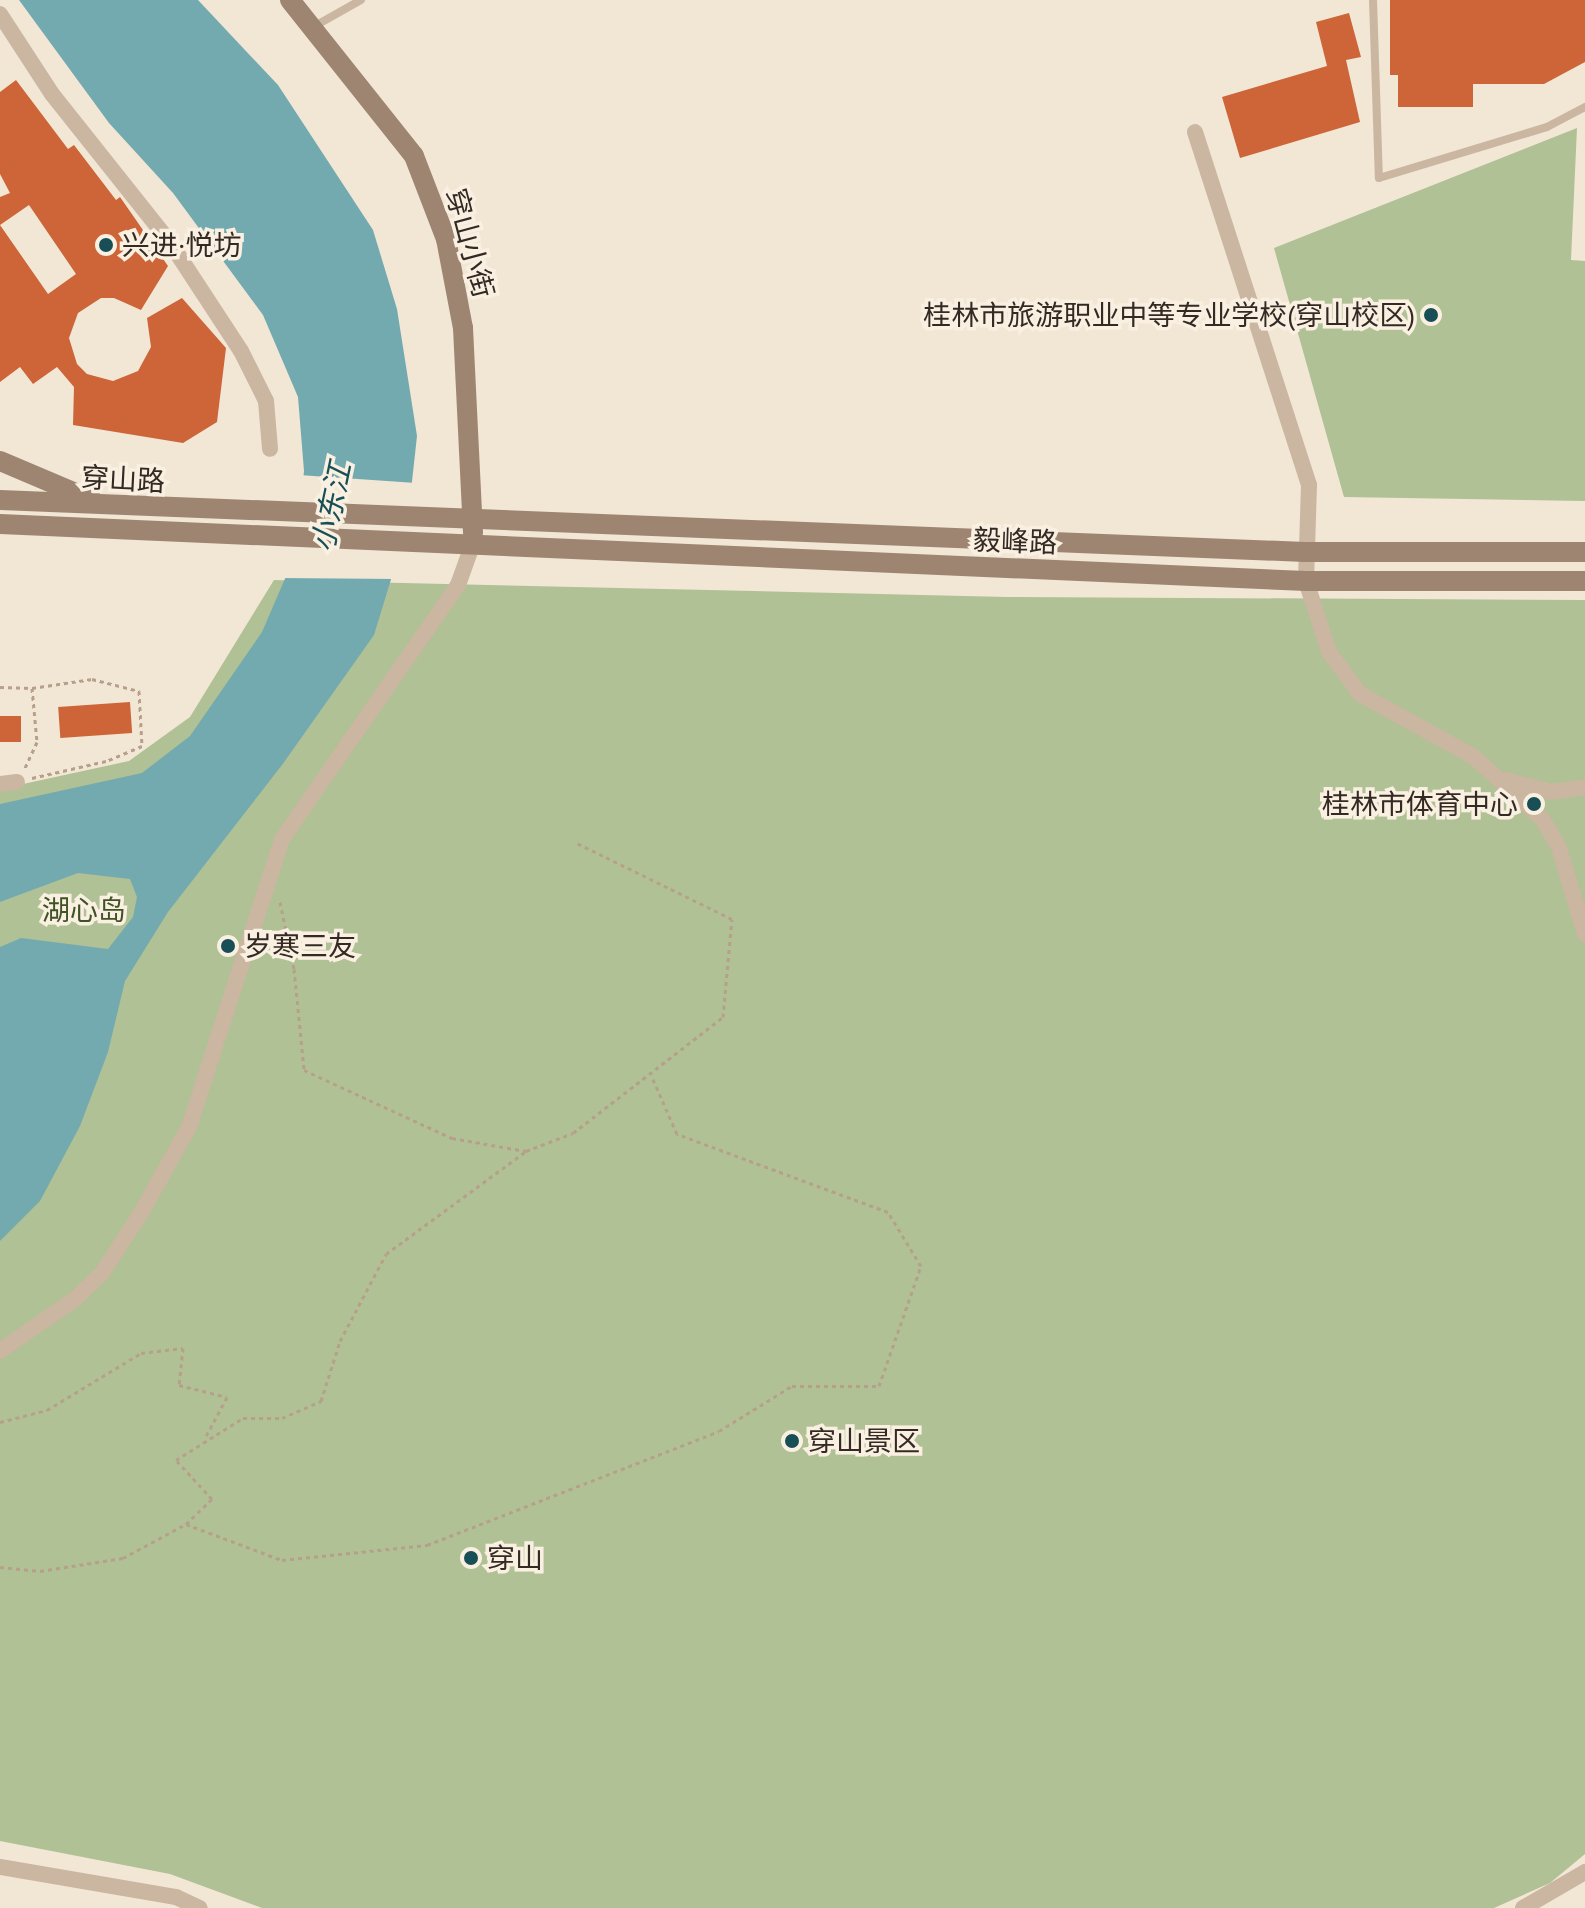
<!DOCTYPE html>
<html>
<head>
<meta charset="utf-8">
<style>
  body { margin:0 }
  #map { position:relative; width:1585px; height:1908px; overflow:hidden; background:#f2e6d5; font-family:"PT Sans","Noto Sans SC",sans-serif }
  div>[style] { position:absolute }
  .green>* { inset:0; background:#afc195 }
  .water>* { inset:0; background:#73aab0 }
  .pier>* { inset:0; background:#f2e6d5 }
  .building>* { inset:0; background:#cd6538; transform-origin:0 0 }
  .path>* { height:3px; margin-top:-1.5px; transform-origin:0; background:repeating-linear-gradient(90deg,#b6a08b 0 4px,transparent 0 8px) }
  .lane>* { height:8px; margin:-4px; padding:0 4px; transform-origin:4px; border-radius:4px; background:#cab6a1 }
  .street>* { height:16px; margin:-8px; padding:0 8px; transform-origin:8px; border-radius:8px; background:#cab6a1 }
  .secondary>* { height:20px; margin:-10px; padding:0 10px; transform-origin:10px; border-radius:10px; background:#9d8572 }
  .dots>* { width:22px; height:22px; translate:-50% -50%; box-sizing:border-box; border:4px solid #faf0e1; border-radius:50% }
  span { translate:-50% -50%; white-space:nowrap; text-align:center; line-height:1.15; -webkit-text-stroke:7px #faf0e1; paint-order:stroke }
  .street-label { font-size:28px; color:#342a24 }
  .poi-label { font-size:28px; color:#342a24 }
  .left { translate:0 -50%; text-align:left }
  .right { translate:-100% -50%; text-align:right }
  .park-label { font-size:28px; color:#405327 }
  .water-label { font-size:30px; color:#184f57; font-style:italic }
</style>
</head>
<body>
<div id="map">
  <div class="green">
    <div style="clip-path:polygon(1577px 128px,1571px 260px,1585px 261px,1585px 501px,1344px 497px,1274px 248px)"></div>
    <div style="clip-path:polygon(274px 580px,1007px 597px,1585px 600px,1585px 1854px,1550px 1883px,1494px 1908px,262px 1908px,170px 1874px,0 1841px,0 789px,129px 761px,190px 717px)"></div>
  </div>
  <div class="water">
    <div style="clip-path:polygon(19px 0,198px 0,278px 85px,373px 230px,397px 309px,417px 436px,407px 527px,374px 635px,282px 765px,168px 912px,125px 981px,108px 1052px,80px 1126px,40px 1201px,0 1241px,0 947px,21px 938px,108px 949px,133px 917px,137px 897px,130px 879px,78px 873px,0 902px,0 804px,142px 773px,190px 736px,262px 632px,296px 553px,304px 471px,298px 397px,263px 315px,173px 193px,109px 123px)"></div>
  </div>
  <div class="pier">
    <div style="clip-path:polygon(299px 475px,416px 483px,411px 528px,395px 579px,281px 578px,292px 553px)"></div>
  </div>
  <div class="building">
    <div style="clip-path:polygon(1390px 0,1585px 0,1585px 62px,1544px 84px,1473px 84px,1473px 107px,1398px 107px,1398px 75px,1390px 75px)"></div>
    <div style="clip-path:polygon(1349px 13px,1361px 57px,1346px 60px,1360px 122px,1240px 158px,1222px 97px,1327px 66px,1316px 22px)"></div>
    <div style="clip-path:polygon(evenodd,16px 80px,68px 149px,74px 145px,116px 200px,120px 197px,168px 266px,141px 310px,114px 298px,101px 298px,78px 313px,69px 338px,77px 364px,87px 374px,113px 381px,138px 371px,151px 347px,147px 318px,182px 298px,226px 348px,217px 422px,183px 443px,73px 425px,74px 387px,57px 367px,33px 384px,20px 367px,0 382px,0 197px,10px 193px,0 174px,0 92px,16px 80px,29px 205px,76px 274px,48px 294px,0 225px,29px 205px)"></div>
    <div style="left:130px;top:702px;width:31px;height:72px;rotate:86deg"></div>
    <div style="left:0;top:716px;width:21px;height:26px"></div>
  </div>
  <div class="path">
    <div style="left:0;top:687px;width:32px;rotate:2deg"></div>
    <div style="left:32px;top:688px;width:54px;rotate:84.7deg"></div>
    <div style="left:37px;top:742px;width:29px;rotate:115deg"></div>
    <div style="left:32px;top:688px;width:61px;rotate:-8.5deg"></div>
    <div style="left:92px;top:679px;width:49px;rotate:14.3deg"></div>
    <div style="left:139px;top:691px;width:55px;rotate:86.9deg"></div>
    <div style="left:142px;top:746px;width:39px;rotate:157deg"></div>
    <div style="left:106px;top:761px;width:76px;rotate:167.1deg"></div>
    <div style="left:280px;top:902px;width:68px;rotate:78.2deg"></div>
    <div style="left:294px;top:969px;width:101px;rotate:84.3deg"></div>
    <div style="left:304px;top:1070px;width:163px;rotate:24.7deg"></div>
    <div style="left:452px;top:1138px;width:75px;rotate:10deg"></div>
    <div style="left:526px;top:1151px;width:50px;rotate:-21deg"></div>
    <div style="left:573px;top:1133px;width:190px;rotate:-37.7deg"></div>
    <div style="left:723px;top:1017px;width:98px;rotate:-84.8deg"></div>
    <div style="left:732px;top:919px;width:175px;rotate:-153.9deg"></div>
    <div style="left:0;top:1422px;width:49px;rotate:-14.3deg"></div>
    <div style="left:47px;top:1410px;width:110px;rotate:-31.2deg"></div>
    <div style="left:141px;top:1353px;width:42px;rotate:-6.8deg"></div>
    <div style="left:183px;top:1348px;width:37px;rotate:96deg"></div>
    <div style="left:179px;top:1385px;width:49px;rotate:14deg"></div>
    <div style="left:227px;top:1397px;width:47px;rotate:118.2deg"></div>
    <div style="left:186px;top:1524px;width:103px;rotate:20.6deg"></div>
    <div style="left:282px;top:1560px;width:146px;rotate:-5.9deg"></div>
    <div style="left:427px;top:1545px;width:313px;rotate:-21.3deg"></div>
    <div style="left:719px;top:1431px;width:86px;rotate:-31.7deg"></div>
    <div style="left:792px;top:1386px;width:87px"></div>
    <div style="left:879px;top:1386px;width:127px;rotate:-70.7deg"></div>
    <div style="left:921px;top:1266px;width:63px;rotate:-121.4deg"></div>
    <div style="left:888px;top:1212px;width:225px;rotate:-159.7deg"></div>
    <div style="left:677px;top:1134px;width:62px;rotate:-113.7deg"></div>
    <div style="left:0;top:1567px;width:40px;rotate:5.7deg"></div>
    <div style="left:40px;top:1571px;width:84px;rotate:-8.9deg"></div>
    <div style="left:123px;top:1558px;width:72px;rotate:-28.4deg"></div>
    <div style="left:186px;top:1524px;width:36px;rotate:-44deg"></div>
    <div style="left:212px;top:1499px;width:53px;rotate:-132.7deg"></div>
    <div style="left:176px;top:1460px;width:79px;rotate:-32.1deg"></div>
    <div style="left:243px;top:1418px;width:39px"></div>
    <div style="left:282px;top:1418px;width:43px;rotate:-23.6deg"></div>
    <div style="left:321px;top:1401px;width:63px;rotate:-72.4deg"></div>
    <div style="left:340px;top:1341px;width:98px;rotate:-62.1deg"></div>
    <div style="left:386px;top:1254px;width:174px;rotate:-36.3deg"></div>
  </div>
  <div class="lane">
    <div style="left:1373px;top:0;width:178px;rotate:88.1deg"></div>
    <div style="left:1379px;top:178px;width:176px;rotate:-16.9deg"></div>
    <div style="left:1547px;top:127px;width:43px;rotate:-27.8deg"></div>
    <div style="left:313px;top:27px;width:55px;rotate:-29.4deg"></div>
  </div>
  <div class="street">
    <div style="left:0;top:14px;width:95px;rotate:57deg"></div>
    <div style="left:52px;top:94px;width:188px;rotate:51.5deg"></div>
    <div style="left:169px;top:241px;width:131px;rotate:56.8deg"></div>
    <div style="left:241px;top:351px;width:56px;rotate:63.4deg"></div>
    <div style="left:266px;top:401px;width:48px;rotate:85.2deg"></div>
    <div style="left:1195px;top:132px;width:371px;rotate:72.1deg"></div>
    <div style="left:1309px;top:485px;width:96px;rotate:91.8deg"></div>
    <div style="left:1306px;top:581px;width:75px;rotate:72.1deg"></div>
    <div style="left:1329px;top:652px;width:52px;rotate:53.6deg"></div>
    <div style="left:1360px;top:694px;width:130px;rotate:28.9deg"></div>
    <div style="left:1474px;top:757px;width:93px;rotate:42.4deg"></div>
    <div style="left:1543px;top:820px;width:32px;rotate:60deg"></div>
    <div style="left:1559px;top:848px;width:90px;rotate:73.2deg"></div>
    <div style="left:1507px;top:780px;width:46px;rotate:15.3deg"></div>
    <div style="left:1551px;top:792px;width:34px;rotate:-8deg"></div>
    <div style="left:0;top:784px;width:17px;rotate:-7deg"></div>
    <div style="left:0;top:1351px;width:91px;rotate:-34.7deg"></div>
    <div style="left:75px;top:1299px;width:37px;rotate:-44deg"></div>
    <div style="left:102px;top:1273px;width:72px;rotate:-57deg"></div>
    <div style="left:141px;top:1213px;width:98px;rotate:-60.8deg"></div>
    <div style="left:189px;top:1127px;width:303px;rotate:-72.1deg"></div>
    <div style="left:282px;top:839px;width:309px;rotate:-55.3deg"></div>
    <div style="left:458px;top:585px;width:41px;rotate:-70.3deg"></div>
    <div style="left:0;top:1867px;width:179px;rotate:9.7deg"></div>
    <div style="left:176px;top:1897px;width:26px;rotate:25deg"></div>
    <div style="left:1523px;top:1908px;width:72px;rotate:-30.1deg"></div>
  </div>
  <div class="secondary">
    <div style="left:290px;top:0;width:199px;rotate:51.5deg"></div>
    <div style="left:414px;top:156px;width:89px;rotate:68.9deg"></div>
    <div style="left:446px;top:239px;width:91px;rotate:79.2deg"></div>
    <div style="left:463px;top:328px;width:205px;rotate:87.2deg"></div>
    <div style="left:0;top:461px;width:100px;rotate:23deg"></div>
    <div style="left:0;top:500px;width:1306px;rotate:2.28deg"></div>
    <div style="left:1305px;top:552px;width:280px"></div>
    <div style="left:0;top:524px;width:1307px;rotate:2.5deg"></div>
    <div style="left:1306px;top:581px;width:279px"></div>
  </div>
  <div class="dots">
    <div style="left:106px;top:245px;background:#184f57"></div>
    <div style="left:1431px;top:315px;background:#184f57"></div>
    <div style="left:1534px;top:804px;background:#184f57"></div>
    <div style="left:228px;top:946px;background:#184f57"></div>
    <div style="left:792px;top:1441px;background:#184f57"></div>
    <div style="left:471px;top:1558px;background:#184f57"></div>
  </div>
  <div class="street-label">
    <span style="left:470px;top:243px;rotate:75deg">穿山小街</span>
    <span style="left:123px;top:479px;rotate:3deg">穿山路</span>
    <span style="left:1015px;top:541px;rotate:2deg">毅峰路</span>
  </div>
  <div class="poi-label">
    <span class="left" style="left:122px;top:245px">兴进·悦坊</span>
    <span class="right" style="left:1415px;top:315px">桂林市旅游职业中等专业学校(穿山校区)</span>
    <span class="right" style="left:1518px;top:804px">桂林市体育中心</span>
    <span class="left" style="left:244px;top:946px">岁寒三友</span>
    <span class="left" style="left:808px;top:1441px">穿山景区</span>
    <span class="left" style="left:487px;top:1558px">穿山</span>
  </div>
  <div class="park-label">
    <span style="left:84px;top:910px">湖心岛</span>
  </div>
  <div class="water-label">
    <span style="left:331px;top:507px;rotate:-78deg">小东江</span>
  </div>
</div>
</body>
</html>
